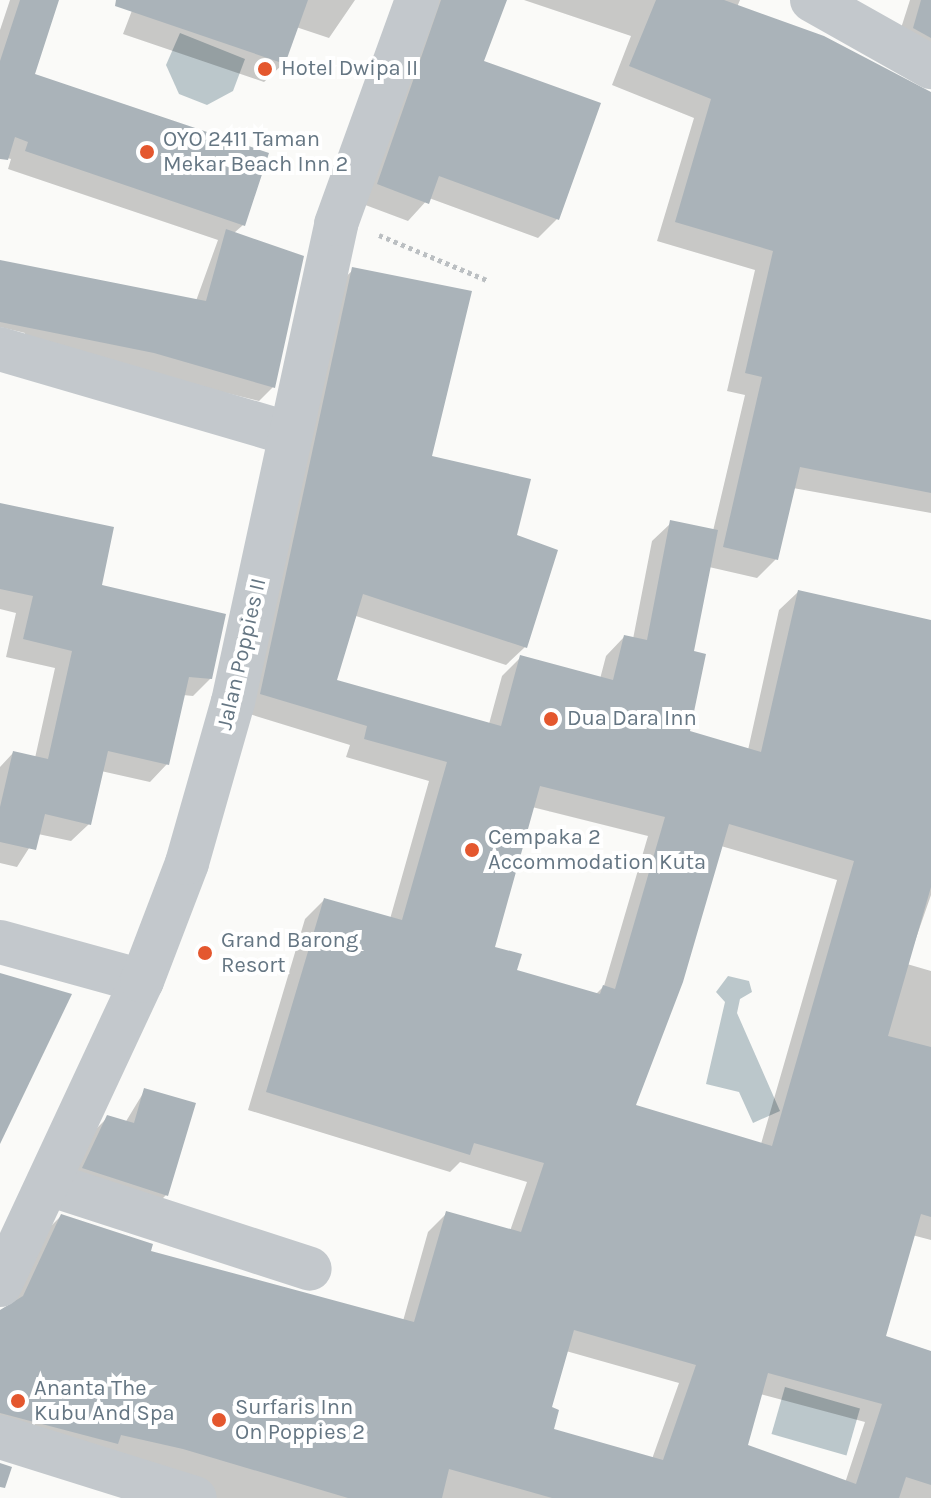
<!DOCTYPE html>
<html>
<head>
<meta charset="utf-8">
<style>
  body { margin:0 }
  #map { position:relative; width:931px; height:1498px; overflow:hidden; background:#fafaf8; font-family:Karla,sans-serif }
  div>[style] { position:absolute }
  .water>* { inset:0; background:#bbc7cb; transform-origin:0 0 }
  .shadow>* { inset:0; background:#0003 }
  .building>* { inset:0; background:#aab3b9 }
  .path>* { height:5px; margin-top:-2.5px; transform-origin:0; background:repeating-linear-gradient(90deg,#bbbfc2 0 4px,transparent 0 8px) }
  .minor>* { height:44px; margin:-22px; padding:0 22px; transform-origin:22px; border-radius:22px; background:#c3c8cc }
  .dots>* { width:22px; height:22px; translate:-50% -50%; box-sizing:border-box; border:4px solid #fff; border-radius:50% }
  span { translate:-50% -50%; white-space:nowrap; text-align:center; line-height:1.15; -webkit-text-stroke:8px #fff; paint-order:stroke }
  .poi-label { font-size:22px; color:#657683 }
  .left { translate:0 -50%; text-align:left }
  .street-label { font-size:22px; color:#657683 }
</style>
</head>
<body>
<div id="map">
  <div class="water">
    <div style="clip-path:polygon(180px 33px,245px 59px,233px 91px,207px 105px,179px 94px,166px 65px)"></div>
    <div style="clip-path:polygon(728px 976px,749px 981px,752px 992px,740px 999px,737px 1013px,780px 1111px,753px 1123px,739px 1092px,706px 1084px,725px 1002px,716px 992px)"></div>
    <div style="left:785px;top:1387px;width:78px;height:49px;rotate:16deg"></div>
  </div>
  <div class="shadow">
    <div style="clip-path:polygon(10px 0,56px 0,33px 75px,243px 225px,234px 233px,301px 256px,273px 387px,259px 401px,23px 343px,25px 333px,0 327px,0 262px,196px 301px,218px 240px,8px 169px,11px 159px,0 156px,0 30px)"></div>
    <div style="clip-path:polygon(136px 0,355px 0,329px 38px,296px 27px,284px 63px,264px 82px,123px 34px)"></div>
    <div style="clip-path:polygon(420px 0,505px 0,481px 62px,557px 219px,538px 238px,429px 198px,408px 221px,360px 203px)"></div>
    <div style="clip-path:polygon(evenodd,524px 0,740px 0,737px 7px,931px 94px,931px 513px,793px 488px,776px 559px,757px 578px,709px 567px,692px 653px,688px 733px,748px 750px,779px 610px,798px 592px,931px 623px,931px 895px,907px 964px,931px 971px,931px 1240px,912px 1235px,883px 1338px,931px 1354px,931px 1498px,191px 1498px,0 1438px,0 1311px,9px 1307px,42px 1235px,61px 1216px,148px 1253px,403px 1321px,428px 1232px,447px 1213px,510px 1231px,527px 1182px,460px 1162px,450px 1172px,248px 1110px,305px 919px,324px 900px,390px 919px,429px 781px,346px 757px,350px 745px,243px 712px,334px 288px,353px 270px,430px 457px,515px 537px,525px 647px,506px 665px,356px 616px,334px 681px,489px 724px,502px 676px,521px 657px,600px 679px,606px 656px,624px 637px,633px 639px,652px 541px,671px 523px,713px 531px,745px 395px,727px 391px,755px 270px,657px 241px,694px 118px,612px 85px,631px 36px,524px 0,532px 807px,648px 836px,604px 986px,595px 995px,515px 971px,492px 948px,532px 807px,524px 0,721px 846px,837px 880px,761px 1144px,634px 1106px,721px 846px,524px 0,566px 1351px,679px 1383px,652px 1459px,551px 1431px,549px 1409px,566px 1351px,524px 0,760px 1394px,865px 1422px,845px 1483px,745px 1447px,760px 1394px)"></div>
    <div style="clip-path:polygon(910px 0,931px 0,931px 72px,895px 47px)"></div>
    <div style="clip-path:polygon(0 505px,211px 678px,193px 696px,183px 695px,167px 764px,150px 782px,101px 771px,89px 824px,71px 841px,38px 834px,17px 867px,0 863px,0 767px,13px 753px,35px 758px,55px 668px,6px 657px,16px 613px,0 609px)"></div>
    <div style="clip-path:polygon(145px 1090px,166px 1195px,151px 1210px,69px 1183px,93px 1132px,107px 1118px,125px 1123px)"></div>
  </div>
  <div class="building">
    <div style="clip-path:polygon(20px 0,59px 0,35px 74px,269px 153px,245px 226px,25px 151px,28px 142px,15px 137px,8px 160px,0 159px,0 61px)"></div>
    <div style="clip-path:polygon(116px 0,308px 0,285px 64px,115px 6px)"></div>
    <div style="clip-path:polygon(441px 0,507px 0,484px 61px,601px 103px,559px 220px,439px 176px,429px 204px,377px 184px)"></div>
    <div style="clip-path:polygon(656px 0,724px 0,824px 36px,931px 92px,931px 493px,800px 467px,778px 560px,723px 547px,762px 377px,745px 373px,773px 251px,675px 222px,711px 99px,629px 66px)"></div>
    <div style="clip-path:polygon(921px 0,931px 0,931px 38px,913px 28px)"></div>
    <div style="clip-path:polygon(226px 229px,304px 256px,275px 388px,154px 353px,0 322px,0 260px,206px 301px)"></div>
    <div style="clip-path:polygon(evenodd,352px 267px,472px 291px,432px 456px,531px 479px,517px 535px,558px 550px,527px 648px,363px 594px,337px 680px,501px 726px,520px 655px,613px 680px,624px 635px,647px 640px,670px 520px,718px 530px,694px 651px,706px 654px,690px 731px,761px 752px,798px 590px,931px 620px,931px 887px,888px 1036px,931px 1047px,931px 1217px,921px 1214px,886px 1336px,931px 1351px,931px 1485px,906px 1477px,899px 1498px,552px 1498px,449px 1469px,442px 1498px,348px 1498px,183px 1449px,121px 1435px,118px 1444px,0 1413px,0 1310px,23px 1296px,61px 1214px,153px 1244px,151px 1251px,414px 1322px,446px 1211px,521px 1232px,544px 1163px,474px 1143px,470px 1155px,266px 1092px,324px 898px,402px 920px,447px 762px,364px 739px,367px 726px,260px 694px,352px 267px,540px 786px,665px 817px,615px 989px,603px 985px,600px 994px,517px 970px,522px 954px,495px 947px,540px 786px,352px 267px,729px 824px,854px 861px,772px 1146px,636px 1105px,683px 982px,729px 824px,352px 267px,574px 1330px,696px 1365px,663px 1460px,554px 1429px,559px 1410px,552px 1407px,574px 1330px,352px 267px,768px 1373px,882px 1404px,856px 1484px,748px 1445px,768px 1373px)"></div>
    <div style="clip-path:polygon(0 503px,114px 527px,102px 585px,226px 614px,212px 679px,189px 677px,169px 765px,108px 751px,91px 825px,45px 814px,36px 850px,0 842px,0 807px,13px 751px,48px 759px,72px 651px,23px 639px,33px 596px,0 589px)"></div>
    <div style="clip-path:polygon(0 973px,72px 994px,0 1144px)"></div>
    <div style="clip-path:polygon(144px 1088px,196px 1103px,168px 1196px,82px 1168px,107px 1115px,134px 1123px)"></div>
    <div style="clip-path:polygon(0 1463px,12px 1467px,5px 1488px,0 1487px)"></div>
  </div>
  <div class="path">
    <div style="left:379px;top:235px;width:119px;rotate:22.7deg"></div>
  </div>
  <div class="minor">
    <div style="left:812px;top:0;width:137px;rotate:29.4deg"></div>
    <div style="left:0;top:349px;width:302px;rotate:16.3deg"></div>
    <div style="left:0;top:942px;width:147px;rotate:15.4deg"></div>
    <div style="left:49px;top:1184px;width:274px;rotate:18deg"></div>
    <div style="left:0;top:1285px;width:336px;rotate:-65deg"></div>
    <div style="left:142px;top:981px;width:126px;rotate:-69.1deg"></div>
    <div style="left:187px;top:863px;width:167px;rotate:-74.1deg"></div>
    <div style="left:233px;top:702px;width:489px;rotate:-77.8deg"></div>
    <div style="left:336px;top:224px;width:238px;rotate:-70.1deg"></div>
    <div style="left:0;top:1437px;width:204px;rotate:17.4deg"></div>
  </div>
  <div class="dots">
    <div style="left:265px;top:69px;background:#e4572e"></div>
    <div style="left:147px;top:152px;background:#e4572e"></div>
    <div style="left:551px;top:719px;background:#e4572e"></div>
    <div style="left:472px;top:850px;background:#e4572e"></div>
    <div style="left:205px;top:953px;background:#e4572e"></div>
    <div style="left:18px;top:1401px;background:#e4572e"></div>
    <div style="left:219px;top:1420px;background:#e4572e"></div>
  </div>
  <div class="poi-label">
    <span class="left" style="left:281px;top:69px">Hotel Dwipa II</span>
    <span class="left" style="left:163px;top:152px">OYO 2411 Taman<br>Mekar Beach Inn 2</span>
    <span class="left" style="left:567px;top:719px">Dua Dara Inn</span>
    <span class="left" style="left:488px;top:850px">Cempaka 2<br>Accommodation Kuta</span>
    <span class="left" style="left:221px;top:953px">Grand Barong<br>Resort</span>
    <span class="left" style="left:34px;top:1401px">Ananta The<br>Kubu And Spa</span>
    <span class="left" style="left:235px;top:1420px">Surfaris Inn<br>On Poppies 2</span>
  </div>
  <div class="street-label">
    <span style="left:242px;top:654px;rotate:-77deg">Jalan Poppies II</span>
  </div>
</div>
</body>
</html>
